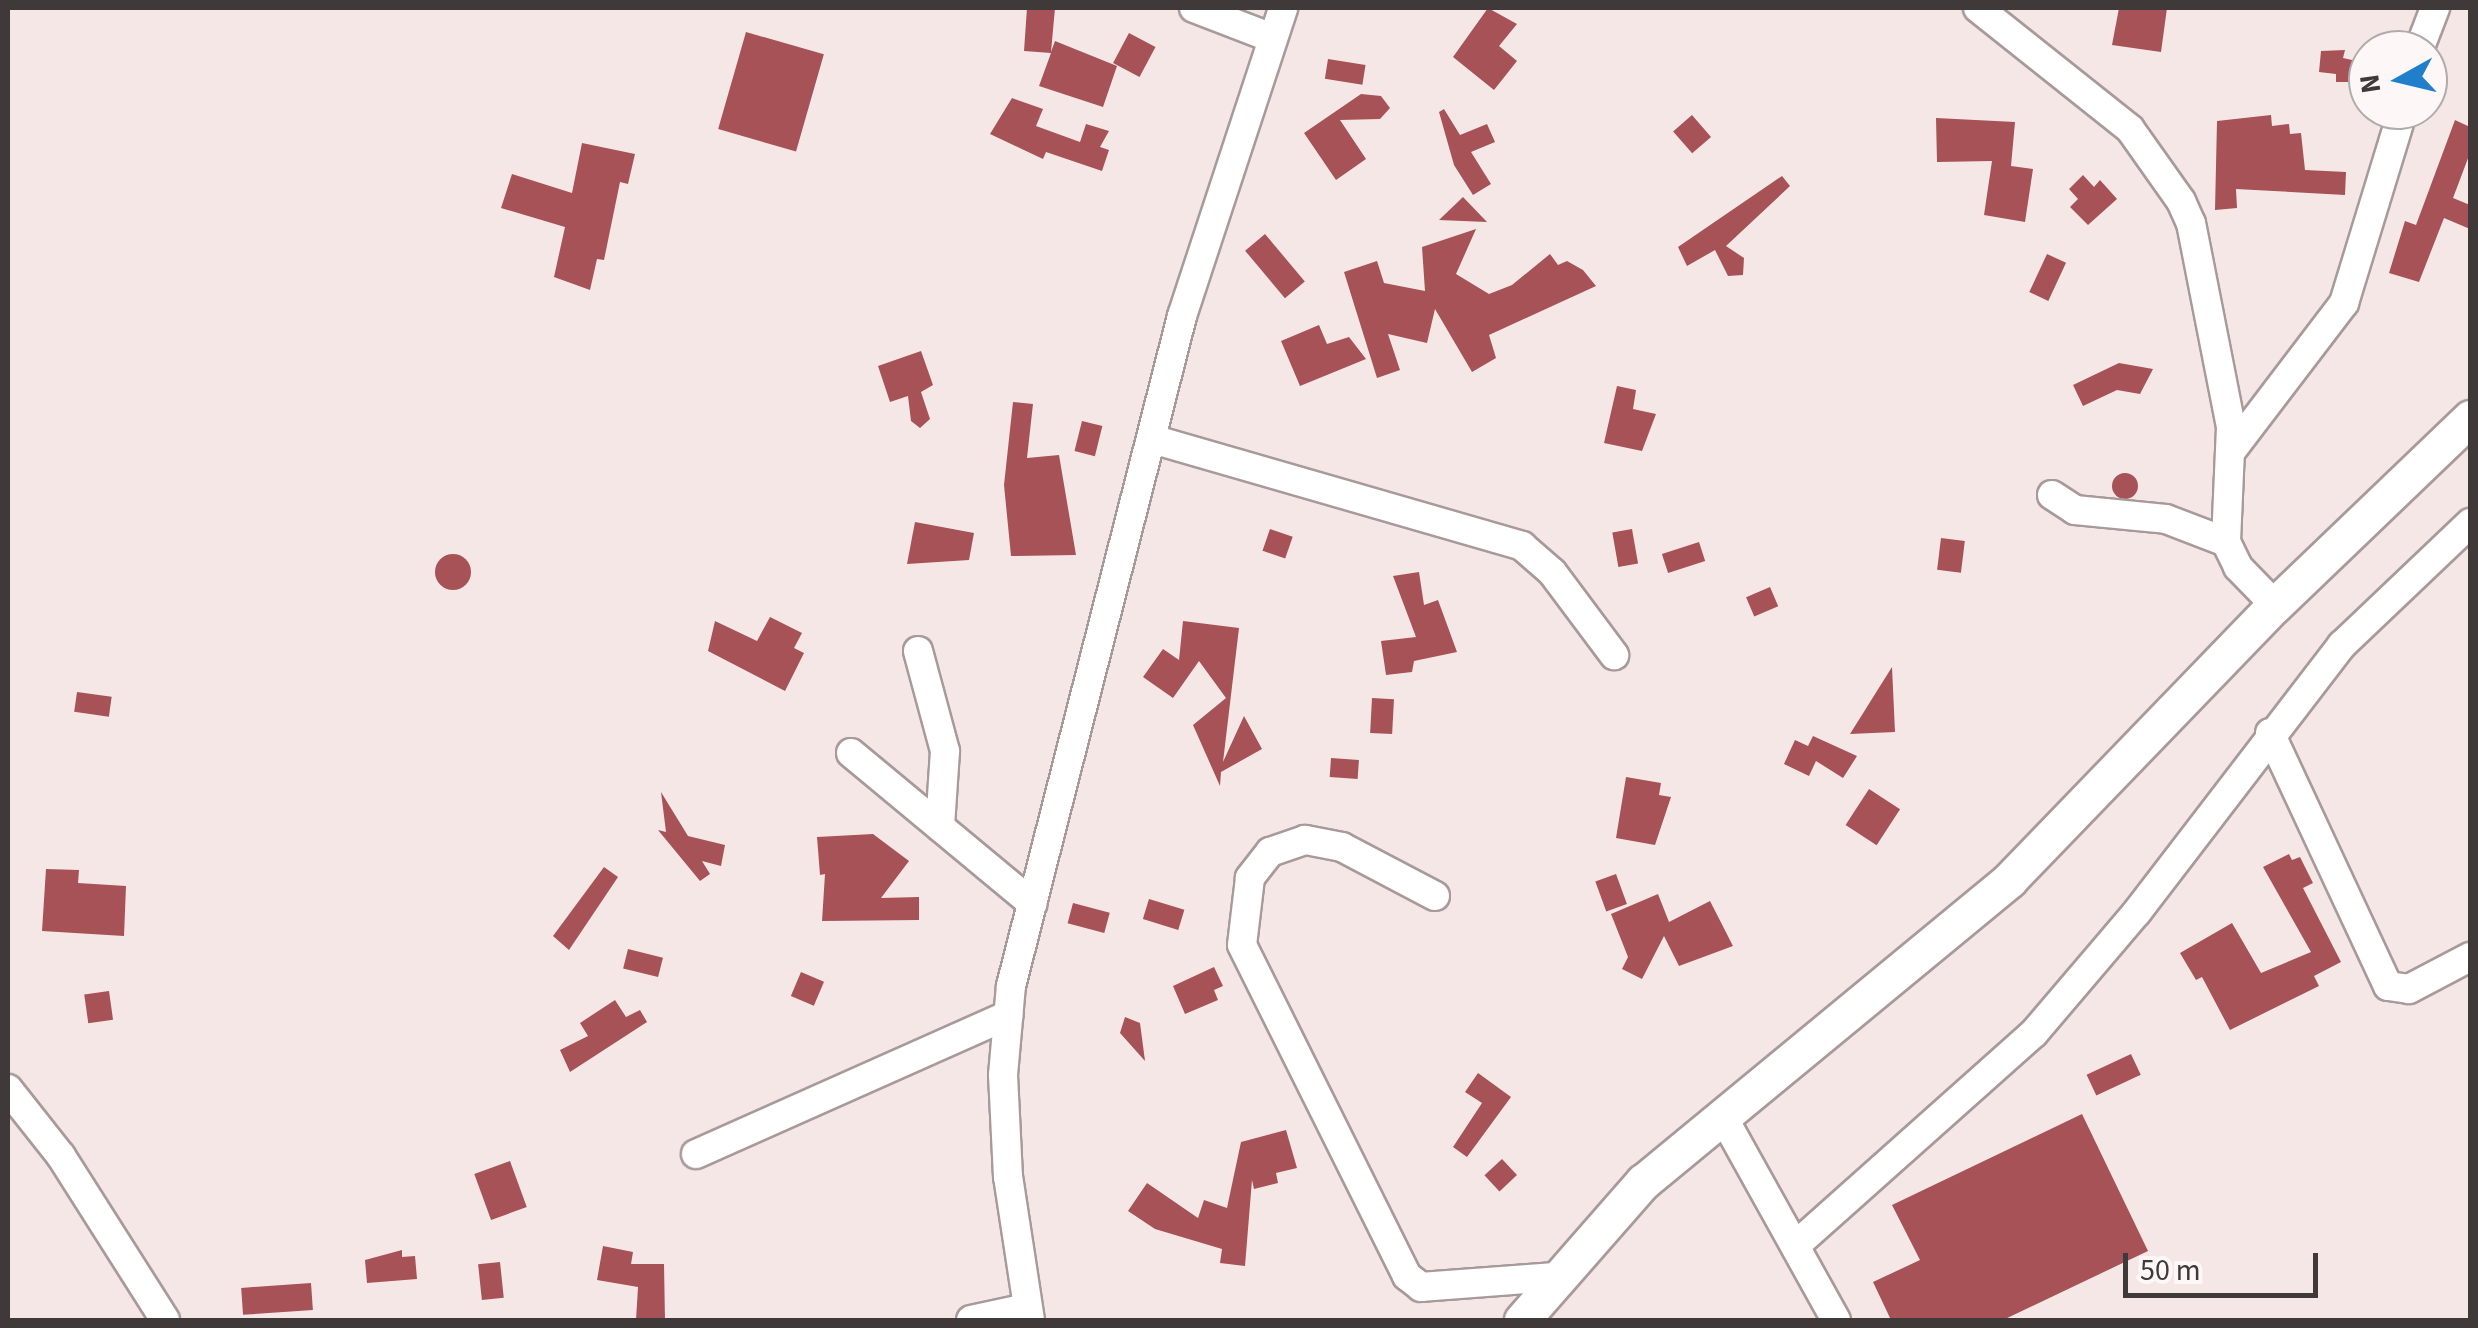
<!DOCTYPE html>
<html>
<head>
<meta charset="utf-8">
<style>
  body { margin:0 }
  #map { position:relative; width:2478px; height:1328px; overflow:hidden; background:#f6e7e7; font-family:"Source Sans 3",sans-serif }
  div>[style] { position:absolute }
  .building>* { inset:0; background:#a65256; transform-origin:0 0 }
  .round { border-radius:50% }
  .roads { filter:drop-shadow(2px 0 #a89a9a) drop-shadow(-2px 0 #a89a9a) drop-shadow(0 2px #a89a9a) drop-shadow(0 -2px #a89a9a) }
  .minor>* { height:28px; margin:-14px; padding:0 14px; transform-origin:14px; border-radius:14px; background:#fff }
  .major>* { height:35px; margin:-17.5px; padding:0 17.5px; transform-origin:17.5px; border-radius:17.5px; background:#fff }
  span { translate:-50% -50%; white-space:nowrap; text-align:center; line-height:1.15; -webkit-text-stroke:10px #fdf7f7; paint-order:stroke }
  .frame { position:absolute; inset:0; border:10px solid #3f3939; pointer-events:none }
  .north { position:absolute; left:2348px; top:30px; width:100px; height:100px; box-sizing:border-box; background:#fdf7f7; border:2px solid #b1abab; border-radius:50%; rotate:262deg; font-size:28px; font-weight:700; line-height:40px; text-align:center; color:#3f3939 }
  .north::after { content:''; display:block; margin:auto; width:35px; height:45px; background:#1f7fcb; clip-path:polygon(50% 0,100% 100%,50% 72%,0 100%) }
  .scale { position:absolute; left:2123px; top:1253px; width:195px; height:45px; box-sizing:border-box; border:5px solid #3f3939; border-top:0; padding-left:12px; font-size:30px; line-height:35px; white-space:nowrap; color:#3f3939; -webkit-text-stroke:8px #fdf7f7; paint-order:stroke }
</style>
</head>
<body>
<div id="map">
  <div class="building">
    <div style="clip-path:polygon(1027px 8px,1055px 8px,1051px 52px,1055px 41px,1117px 66px,1103px 107px,1039px 86px,1051px 53px,1024px 51px)"></div>
    <div style="clip-path:polygon(1488px 8px,1517px 24px,1499px 46px,1517px 61px,1494px 90px,1453px 57px)"></div>
    <div style="clip-path:polygon(2119px 8px,2167px 8px,2161px 52px,2112px 45px)"></div>
    <div style="left:746px;top:32px;width:81px;height:101px;rotate:16deg"></div>
    <div style="left:1129px;top:33px;width:30px;height:34px;rotate:28deg"></div>
    <div style="clip-path:polygon(2345px 50px,2343px 58px,2361px 62px,2357px 82px,2336px 82px,2336px 74px,2319px 72px,2321px 51px)"></div>
    <div style="left:1328px;top:59px;width:38px;height:20px;rotate:9deg"></div>
    <div style="clip-path:polygon(1361px 94px,1381px 96px,1390px 108px,1380px 119px,1340px 120px,1366px 159px,1336px 180px,1304px 133px)"></div>
    <div style="clip-path:polygon(1012px 98px,1043px 109px,1036px 126px,1080px 142px,1086px 124px,1109px 131px,1100px 147px,1109px 150px,1102px 171px,1046px 152px,1043px 159px,990px 134px)"></div>
    <div style="clip-path:polygon(1444px 109px,1460px 135px,1487px 124px,1495px 142px,1471px 152px,1491px 184px,1473px 195px,1454px 165px,1439px 112px)"></div>
    <div style="left:1692px;top:115px;width:29px;height:25px;rotate:49deg"></div>
    <div style="clip-path:polygon(2271px 115px,2272px 126px,2289px 124px,2290px 134px,2301px 133px,2305px 170px,2346px 172px,2345px 195px,2236px 189px,2237px 208px,2215px 210px,2217px 121px)"></div>
    <div style="clip-path:polygon(1936px 118px,2015px 122px,2011px 166px,2033px 169px,2025px 222px,1984px 215px,1992px 161px,1937px 162px)"></div>
    <div style="clip-path:polygon(2455px 120px,2470px 127px,2470px 153px,2453px 198px,2470px 205px,2470px 229px,2444px 218px,2419px 282px,2389px 273px,2405px 221px,2416px 225px)"></div>
    <div style="clip-path:polygon(582px 143px,635px 154px,628px 184px,620px 182px,604px 260px,597px 259px,590px 290px,554px 277px,565px 227px,501px 208px,512px 174px,572px 193px)"></div>
    <div style="clip-path:polygon(2083px 175px,2094px 187px,2100px 180px,2117px 199px,2088px 225px,2070px 207px,2078px 199px,2069px 189px)"></div>
    <div style="clip-path:polygon(1782px 176px,1790px 186px,1726px 246px,1744px 258px,1743px 275px,1728px 276px,1715px 250px,1687px 266px,1678px 247px)"></div>
    <div style="clip-path:polygon(1463px 197px,1487px 222px,1439px 220px)"></div>
    <div style="clip-path:polygon(1476px 229px,1456px 274px,1489px 294px,1512px 285px,1550px 254px,1558px 265px,1567px 261px,1583px 270px,1596px 286px,1489px 335px,1496px 358px,1472px 372px,1435px 309px,1427px 343px,1388px 334px,1400px 370px,1377px 378px,1344px 272px,1377px 261px,1384px 283px,1425px 291px,1422px 247px)"></div>
    <div style="left:1265px;top:234px;width:62px;height:26px;rotate:50deg"></div>
    <div style="left:2047px;top:254px;width:21px;height:42px;rotate:25deg"></div>
    <div style="clip-path:polygon(1319px 325px,1327px 344px,1349px 337px,1366px 359px,1300px 386px,1281px 341px)"></div>
    <div style="clip-path:polygon(921px 351px,933px 385px,921px 392px,930px 419px,920px 428px,911px 421px,908px 396px,890px 402px,878px 366px)"></div>
    <div style="clip-path:polygon(2119px 363px,2153px 369px,2140px 394px,2117px 390px,2083px 406px,2073px 385px)"></div>
    <div style="clip-path:polygon(1617px 386px,1636px 390px,1633px 409px,1656px 414px,1642px 451px,1604px 443px)"></div>
    <div style="clip-path:polygon(1013px 402px,1033px 404px,1027px 458px,1059px 455px,1076px 555px,1011px 556px,1004px 485px)"></div>
    <div style="left:1082px;top:421px;width:21px;height:31px;rotate:14deg"></div>
    <div class="round" style="left:2112px;top:473px;width:26px;height:26px"></div>
    <div style="clip-path:polygon(915px 522px,974px 533px,969px 560px,907px 564px)"></div>
    <div style="left:1270px;top:529px;width:24px;height:23px;rotate:19deg"></div>
    <div style="left:1632px;top:529px;width:35px;height:20px;rotate:80deg"></div>
    <div style="left:1941px;top:538px;width:24px;height:32px;rotate:7deg"></div>
    <div style="left:1699px;top:542px;width:20px;height:39px;rotate:72deg"></div>
    <div class="round" style="left:435px;top:554px;width:36px;height:36px"></div>
    <div style="clip-path:polygon(1419px 572px,1424px 605px,1438px 600px,1457px 652px,1414px 661px,1412px 672px,1386px 675px,1381px 641px,1416px 637px,1393px 576px)"></div>
    <div style="left:1770px;top:587px;width:21px;height:26px;rotate:67deg"></div>
    <div style="clip-path:polygon(770px 617px,802px 633px,794px 648px,804px 653px,785px 691px,708px 651px,715px 621px,757px 641px)"></div>
    <div style="clip-path:polygon(1183px 621px,1239px 628px,1223px 762px,1244px 716px,1262px 749px,1221px 772px,1220px 786px,1193px 725px,1226px 698px,1199px 661px,1173px 698px,1143px 677px,1163px 649px,1179px 660px)"></div>
    <div style="clip-path:polygon(1892px 667px,1895px 732px,1850px 734px)"></div>
    <div style="left:77px;top:692px;width:35px;height:20px;rotate:8deg"></div>
    <div style="left:1372px;top:698px;width:22px;height:35px;rotate:3deg"></div>
    <div style="clip-path:polygon(1813px 736px,1857px 756px,1843px 778px,1816px 761px,1809px 776px,1784px 764px,1795px 740px,1808px 746px)"></div>
    <div style="left:1331px;top:758px;width:28px;height:19px;rotate:4deg"></div>
    <div style="clip-path:polygon(1626px 777px,1661px 783px,1659px 795px,1671px 797px,1655px 845px,1616px 838px)"></div>
    <div style="left:1869px;top:789px;width:37px;height:43px;rotate:33deg"></div>
    <div style="clip-path:polygon(661px 792px,688px 836px,725px 845px,721px 866px,702px 861px,710px 874px,700px 881px,658px 830px,666px 832px)"></div>
    <div style="clip-path:polygon(873px 834px,909px 861px,881px 898px,919px 897px,919px 920px,822px 921px,825px 874px,820px 875px,817px 837px)"></div>
    <div style="clip-path:polygon(2289px 854px,2292px 860px,2300px 857px,2313px 883px,2303px 888px,2341px 962px,2314px 976px,2319px 986px,2230px 1030px,2202px 977px,2196px 980px,2180px 953px,2232px 923px,2261px 973px,2311px 952px,2263px 867px)"></div>
    <div style="clip-path:polygon(604px 867px,618px 877px,569px 950px,553px 936px)"></div>
    <div style="clip-path:polygon(46px 869px,79px 870px,78px 883px,126px 886px,124px 936px,42px 931px)"></div>
    <div style="left:1616px;top:874px;width:32px;height:22px;rotate:70deg"></div>
    <div style="clip-path:polygon(1658px 894px,1669px 922px,1710px 901px,1733px 946px,1679px 966px,1664px 936px,1642px 979px,1622px 969px,1628px 957px,1611px 914px)"></div>
    <div style="left:1149px;top:899px;width:37px;height:21px;rotate:17deg"></div>
    <div style="left:1073px;top:903px;width:38px;height:21px;rotate:15deg"></div>
    <div style="left:628px;top:949px;width:36px;height:20px;rotate:14deg"></div>
    <div style="clip-path:polygon(1214px 967px,1223px 986px,1214px 990px,1218px 1000px,1185px 1014px,1173px 986px)"></div>
    <div style="left:801px;top:972px;width:25px;height:26px;rotate:23deg"></div>
    <div style="left:109px;top:991px;width:29px;height:25px;rotate:82deg"></div>
    <div style="clip-path:polygon(615px 1000px,626px 1017px,640px 1010px,647px 1022px,570px 1072px,560px 1050px,588px 1036px,580px 1023px)"></div>
    <div style="clip-path:polygon(1125px 1017px,1140px 1023px,1145px 1061px,1120px 1033px)"></div>
    <div style="left:2131px;top:1054px;width:23px;height:49px;rotate:65deg"></div>
    <div style="clip-path:polygon(1478px 1073px,1511px 1097px,1467px 1157px,1453px 1147px,1482px 1103px,1465px 1092px)"></div>
    <div style="clip-path:polygon(2082px 1114px,2148px 1251px,2003px 1320px,1891px 1320px,1873px 1282px,1920px 1260px,1892px 1205px)"></div>
    <div style="clip-path:polygon(1286px 1130px,1297px 1168px,1276px 1173px,1278px 1183px,1254px 1189px,1252px 1180px,1245px 1266px,1220px 1263px,1222px 1249px,1155px 1229px,1128px 1211px,1147px 1183px,1198px 1218px,1204px 1200px,1227px 1208px,1241px 1142px)"></div>
    <div style="left:1502px;top:1159px;width:22px;height:24px;rotate:47deg"></div>
    <div style="left:510px;top:1161px;width:49px;height:38px;rotate:70deg"></div>
    <div style="clip-path:polygon(603px 1246px,633px 1252px,631px 1264px,664px 1264px,665px 1320px,636px 1320px,638px 1287px,597px 1280px)"></div>
    <div style="clip-path:polygon(402px 1250px,402px 1257px,415px 1256px,417px 1279px,367px 1283px,365px 1260px)"></div>
    <div style="left:500px;top:1262px;width:36px;height:22px;rotate:84deg"></div>
    <div style="left:311px;top:1283px;width:27px;height:70px;rotate:86deg"></div>
  </div>
  <div class="roads">
    <div class="minor">
      <div style="left:1194px;top:8px;width:84px;rotate:21deg"></div>
      <div style="left:1978px;top:8px;width:194px;rotate:38.5deg"></div>
      <div style="left:2130px;top:129px;width:88px;rotate:54.7deg"></div>
      <div style="left:2181px;top:201px;width:24px;rotate:66deg"></div>
      <div style="left:2191px;top:223px;width:208px;rotate:78.9deg"></div>
      <div style="left:2231px;top:427px;width:115px;rotate:92.5deg"></div>
      <div style="left:2226px;top:542px;width:28px;rotate:64deg"></div>
      <div style="left:2238px;top:567px;width:53px;rotate:45.8deg"></div>
      <div style="left:2419px;top:50px;width:45px;rotate:-69.1deg"></div>
      <div style="left:1152px;top:439px;width:385px;rotate:16.1deg"></div>
      <div style="left:1522px;top:546px;width:40px;rotate:41deg"></div>
      <div style="left:1552px;top:572px;width:104px;rotate:53.2deg"></div>
      <div style="left:2232px;top:450px;width:185px;rotate:-52.7deg"></div>
      <div style="left:2344px;top:303px;width:202px;rotate:-73deg"></div>
      <div style="left:2052px;top:495px;width:27px;rotate:33deg"></div>
      <div style="left:2075px;top:510px;width:91px;rotate:5.6deg"></div>
      <div style="left:2166px;top:519px;width:64px;rotate:21deg"></div>
      <div style="left:918px;top:651px;width:104px;rotate:74.9deg"></div>
      <div style="left:945px;top:751px;width:76px;rotate:93.8deg"></div>
      <div style="left:2270px;top:733px;width:279px;rotate:65deg"></div>
      <div style="left:2388px;top:986px;width:21px;rotate:8deg"></div>
      <div style="left:2409px;top:989px;width:69px;rotate:-27.7deg"></div>
      <div style="left:851px;top:753px;width:236px;rotate:39.7deg"></div>
      <div style="left:1435px;top:896px;width:105px;rotate:-152.2deg"></div>
      <div style="left:1342px;top:847px;width:38px;rotate:-169deg"></div>
      <div style="left:1305px;top:840px;width:37px;rotate:161deg"></div>
      <div style="left:1270px;top:852px;width:33px;rotate:128deg"></div>
      <div style="left:1250px;top:878px;width:67px;rotate:96.8deg"></div>
      <div style="left:1242px;top:945px;width:370px;rotate:63.5deg"></div>
      <div style="left:1407px;top:1276px;width:18px;rotate:38deg"></div>
      <div style="left:1421px;top:1287px;width:134px;rotate:-4.3deg"></div>
      <div style="left:8px;top:1089px;width:85px;rotate:51.7deg"></div>
      <div style="left:61px;top:1156px;width:194px;rotate:57.6deg"></div>
      <div style="left:1723px;top:1117px;width:232px;rotate:60.9deg"></div>
      <div style="left:696px;top:1154px;width:342px;rotate:-24deg"></div>
      <div style="left:1796px;top:1245px;width:319px;rotate:-41.7deg"></div>
      <div style="left:2034px;top:1033px;width:159px;rotate:-49.6deg"></div>
      <div style="left:2137px;top:912px;width:337px;rotate:-52.5deg"></div>
      <div style="left:2342px;top:645px;width:177px;rotate:-43.6deg"></div>
      <div style="left:971px;top:1320px;width:57px;rotate:-12.1deg"></div>
      <div style="left:1030px;top:1320px;width:145px;rotate:-98.7deg"></div>
      <div style="left:1008px;top:1177px;width:102px;rotate:-92.8deg"></div>
      <div style="left:1003px;top:1075px;width:89px;rotate:-84.9deg"></div>
      <div style="left:1011px;top:986px;width:691px;rotate:-75.68deg"></div>
      <div style="left:1182px;top:316px;width:324px;rotate:-71.8deg"></div>
    </div>
    <div class="major">
      <div style="left:1522px;top:1320px;width:184px;rotate:-48.8deg"></div>
      <div style="left:1643px;top:1182px;width:475px;rotate:-39.5deg"></div>
      <div style="left:2009px;top:880px;width:383px;rotate:-46deg"></div>
      <div style="left:2275px;top:605px;width:270px;rotate:-43.8deg"></div>
    </div>
  </div>
  <div class="frame"></div>
  <div class="north">N</div>
  <div class="scale">50 m</div>
</div>
</body>
</html>
